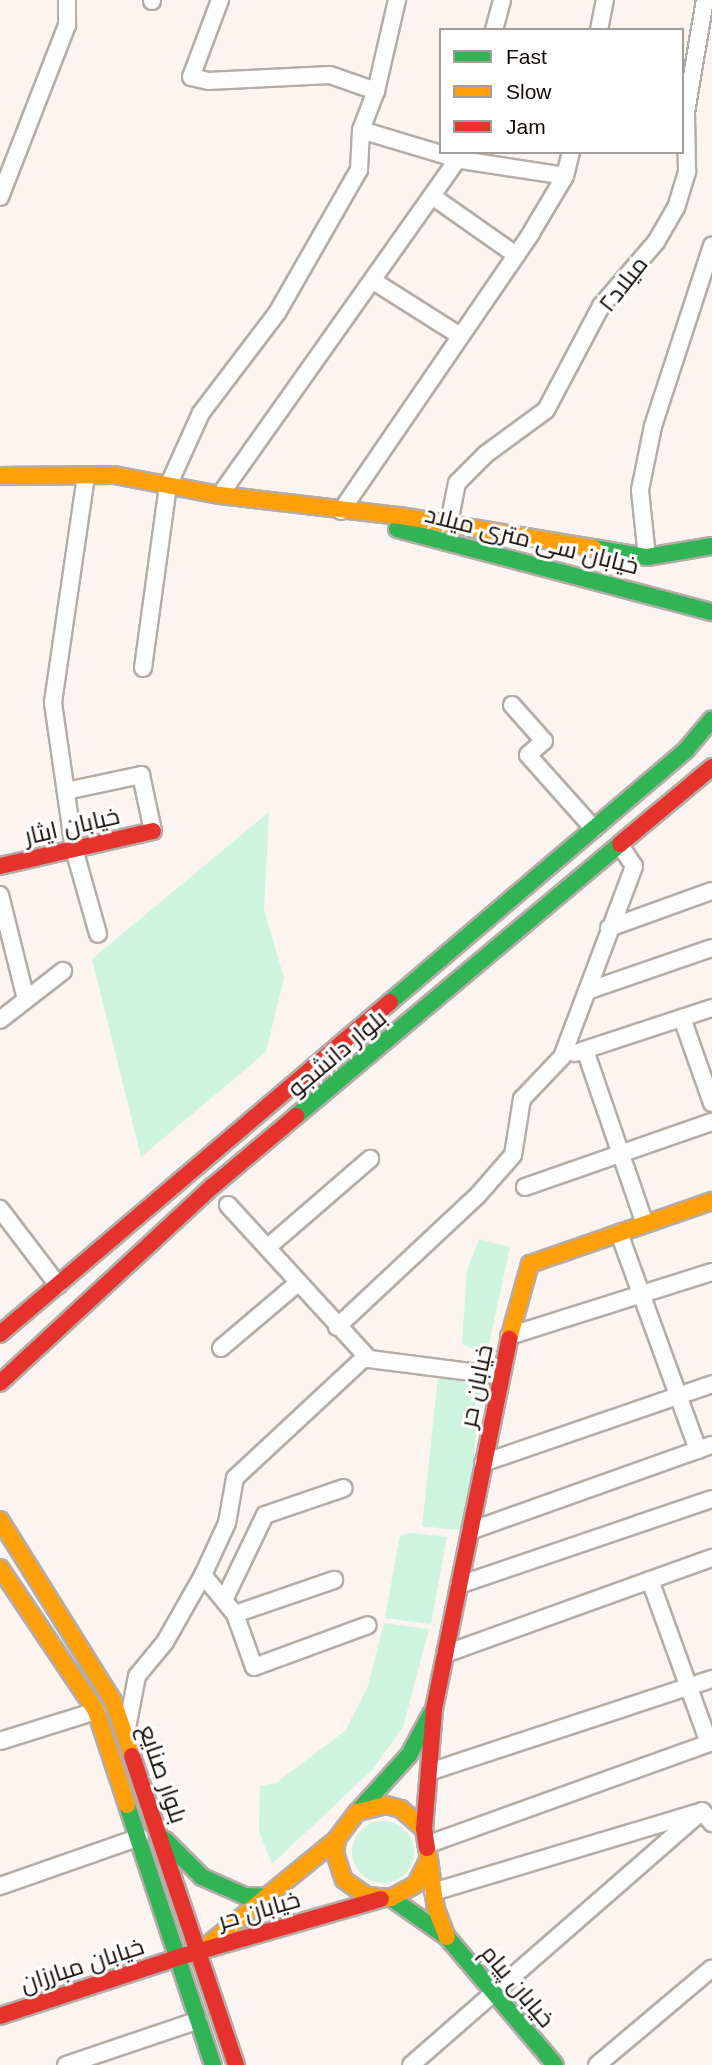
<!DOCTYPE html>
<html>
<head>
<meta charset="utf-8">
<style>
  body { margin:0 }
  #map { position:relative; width:712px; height:2065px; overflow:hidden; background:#fbf4f0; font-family:Helvetica,Cairo,sans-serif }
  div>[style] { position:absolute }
  .green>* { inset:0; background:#cef3de; transform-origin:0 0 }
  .round { border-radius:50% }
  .roads { filter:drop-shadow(2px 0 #b5aca7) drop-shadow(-2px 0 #b5aca7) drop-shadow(0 2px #b5aca7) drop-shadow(0 -2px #b5aca7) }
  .street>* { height:16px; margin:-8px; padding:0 8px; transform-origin:8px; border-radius:8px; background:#fefdfd }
  .fast>* { height:16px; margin:-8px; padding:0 8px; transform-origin:8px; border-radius:8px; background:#30b455 }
  .slow>* { height:16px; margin:-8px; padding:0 8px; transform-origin:8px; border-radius:8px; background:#ff9f0a }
  .jam>* { height:16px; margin:-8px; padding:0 8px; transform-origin:8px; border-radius:8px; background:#e5322d }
  span { translate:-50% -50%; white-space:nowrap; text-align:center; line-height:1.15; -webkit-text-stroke:6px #fff; paint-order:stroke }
  .street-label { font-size:24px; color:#120905 }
  .legend { position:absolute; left:439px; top:28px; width:245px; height:126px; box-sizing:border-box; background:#fff; border:2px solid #a09d9b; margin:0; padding:9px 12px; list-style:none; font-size:21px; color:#120905 }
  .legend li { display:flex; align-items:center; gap:14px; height:35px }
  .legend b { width:35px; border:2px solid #a09d9b }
</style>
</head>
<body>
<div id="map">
  <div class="green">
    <div style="clip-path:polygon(269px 812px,264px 910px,284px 978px,266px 1052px,141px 1157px,92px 959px)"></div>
    <div style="clip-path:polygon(479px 1239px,510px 1247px,487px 1354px,462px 1344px,467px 1270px)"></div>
    <div style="left:438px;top:1376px;width:44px;height:151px;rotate:6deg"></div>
    <div style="clip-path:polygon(414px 1533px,447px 1537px,431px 1624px,385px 1618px,400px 1535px)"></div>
    <div style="clip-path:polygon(384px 1623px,429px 1629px,403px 1727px,372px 1770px,272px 1864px,259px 1831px,260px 1786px,276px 1783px,345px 1731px,368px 1686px)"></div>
    <div class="round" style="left:352px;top:1821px;width:62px;height:62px"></div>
  </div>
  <div class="roads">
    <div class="street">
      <div style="left:220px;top:0;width:82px;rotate:110.6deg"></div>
      <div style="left:191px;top:77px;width:17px;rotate:13deg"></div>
      <div style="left:208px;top:81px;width:122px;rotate:-2.8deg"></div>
      <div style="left:330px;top:75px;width:49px;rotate:19.2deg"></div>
      <div style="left:152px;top:1px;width:1px;rotate:-90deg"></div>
      <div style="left:494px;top:30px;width:31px;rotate:-75deg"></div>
      <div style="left:599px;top:30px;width:31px;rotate:-79deg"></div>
      <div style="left:361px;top:130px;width:104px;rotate:16.7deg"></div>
      <div style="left:461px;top:160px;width:105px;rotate:8.7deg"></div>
      <div style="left:432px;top:196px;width:103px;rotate:35.1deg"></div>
      <div style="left:0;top:197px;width:185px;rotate:-68.7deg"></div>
      <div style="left:67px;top:25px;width:25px;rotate:-90deg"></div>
      <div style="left:375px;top:282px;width:101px;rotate:32.4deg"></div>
      <div style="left:86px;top:476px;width:229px;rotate:98.3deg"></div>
      <div style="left:53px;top:703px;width:148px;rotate:81.8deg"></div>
      <div style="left:74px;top:849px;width:88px;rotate:74.2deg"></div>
      <div style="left:220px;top:495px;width:420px;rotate:-54.7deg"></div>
      <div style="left:341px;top:511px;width:337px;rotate:-55.6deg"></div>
      <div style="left:531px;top:233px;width:66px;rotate:-59.2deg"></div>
      <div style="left:565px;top:176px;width:25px;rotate:-76deg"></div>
      <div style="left:449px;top:523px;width:41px;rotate:-78.7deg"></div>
      <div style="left:457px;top:483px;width:41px;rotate:-45deg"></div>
      <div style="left:486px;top:454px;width:74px;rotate:-36.3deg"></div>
      <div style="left:546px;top:410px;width:118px;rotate:-62.1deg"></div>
      <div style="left:601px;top:306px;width:84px;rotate:-49.3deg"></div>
      <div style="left:656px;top:242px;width:39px;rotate:-60deg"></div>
      <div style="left:676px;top:208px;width:39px;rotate:-73deg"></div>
      <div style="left:687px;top:171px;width:59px;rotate:-91deg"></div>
      <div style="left:686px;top:112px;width:114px;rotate:-80.4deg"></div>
      <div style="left:647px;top:557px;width:67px;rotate:-96deg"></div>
      <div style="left:640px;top:490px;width:65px;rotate:-78.5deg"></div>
      <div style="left:653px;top:426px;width:190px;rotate:-71.9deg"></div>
      <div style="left:143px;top:668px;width:184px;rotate:-82.2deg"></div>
      <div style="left:168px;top:486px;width:80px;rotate:-65.7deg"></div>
      <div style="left:201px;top:413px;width:126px;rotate:-52.8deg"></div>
      <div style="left:277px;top:313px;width:165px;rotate:-60.2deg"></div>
      <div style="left:359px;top:170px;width:40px;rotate:-87.1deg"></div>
      <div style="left:361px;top:130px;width:42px;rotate:-69deg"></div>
      <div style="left:376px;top:91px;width:93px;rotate:-77deg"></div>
      <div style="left:512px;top:705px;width:48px;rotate:48.4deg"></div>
      <div style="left:544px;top:741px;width:21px;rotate:139deg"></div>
      <div style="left:528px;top:755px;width:99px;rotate:48.3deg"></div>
      <div style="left:66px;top:791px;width:77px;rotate:-12deg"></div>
      <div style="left:141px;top:775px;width:57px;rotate:77.9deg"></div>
      <div style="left:0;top:895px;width:107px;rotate:76deg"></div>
      <div style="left:609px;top:928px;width:109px;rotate:-19.8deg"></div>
      <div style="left:587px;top:991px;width:132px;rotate:-19deg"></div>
      <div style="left:682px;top:1018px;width:90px;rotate:70.6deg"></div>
      <div style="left:0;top:1020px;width:80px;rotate:-37.9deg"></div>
      <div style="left:585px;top:1050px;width:184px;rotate:71deg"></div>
      <div style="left:575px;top:1053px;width:144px;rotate:-18.2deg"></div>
      <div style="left:525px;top:1187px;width:198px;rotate:-19.2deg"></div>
      <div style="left:228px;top:1205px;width:209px;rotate:47.5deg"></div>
      <div style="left:369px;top:1359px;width:133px;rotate:7.3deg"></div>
      <div style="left:0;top:1209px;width:96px;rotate:52.7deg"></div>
      <div style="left:619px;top:1233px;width:231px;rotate:70deg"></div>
      <div style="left:268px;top:1247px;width:135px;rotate:-40.8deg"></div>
      <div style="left:337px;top:1327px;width:193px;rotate:-43.1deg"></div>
      <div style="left:478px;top:1195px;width:53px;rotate:-48.8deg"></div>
      <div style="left:513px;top:1155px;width:57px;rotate:-80.9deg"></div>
      <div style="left:522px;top:1099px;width:58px;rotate:-46.4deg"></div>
      <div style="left:562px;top:1057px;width:204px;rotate:-69.3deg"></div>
      <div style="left:634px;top:866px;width:23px;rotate:-124deg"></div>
      <div style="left:509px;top:1336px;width:213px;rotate:-17.5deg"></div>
      <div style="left:221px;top:1348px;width:102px;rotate:-40.2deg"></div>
      <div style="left:483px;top:1463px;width:242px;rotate:-19deg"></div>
      <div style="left:470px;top:1531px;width:257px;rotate:-19.6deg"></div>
      <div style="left:203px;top:1575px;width:50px;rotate:50.6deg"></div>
      <div style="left:235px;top:1614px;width:56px;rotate:70.3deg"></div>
      <div style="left:254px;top:1667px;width:121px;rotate:-20.2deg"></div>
      <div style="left:650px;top:1580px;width:173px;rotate:70.1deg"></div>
      <div style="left:459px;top:1585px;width:267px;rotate:-18.8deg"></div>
      <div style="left:225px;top:1598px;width:92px;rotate:-64.3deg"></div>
      <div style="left:265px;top:1515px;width:83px;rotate:-18.9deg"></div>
      <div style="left:235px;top:1614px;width:105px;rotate:-19deg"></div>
      <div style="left:445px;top:1654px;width:284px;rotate:-19.8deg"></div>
      <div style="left:127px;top:1728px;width:53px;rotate:-79.1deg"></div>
      <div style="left:137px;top:1676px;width:44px;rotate:-50.5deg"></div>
      <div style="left:165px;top:1642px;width:77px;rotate:-60.4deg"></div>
      <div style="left:203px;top:1575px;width:57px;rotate:-65.2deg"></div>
      <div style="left:227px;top:1523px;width:46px;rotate:-79.9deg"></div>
      <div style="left:235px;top:1478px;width:176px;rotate:-42.9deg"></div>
      <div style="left:364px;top:1358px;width:5px;rotate:11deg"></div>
      <div style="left:0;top:1741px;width:101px;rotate:-17.4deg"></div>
      <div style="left:432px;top:1771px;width:295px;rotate:-18.2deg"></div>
      <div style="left:429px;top:1844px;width:301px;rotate:-19.8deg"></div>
      <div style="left:0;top:1886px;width:148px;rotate:-19.3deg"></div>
      <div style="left:433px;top:1892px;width:275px;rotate:-16.7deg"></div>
      <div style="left:66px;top:2065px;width:140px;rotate:-18.7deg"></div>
      <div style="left:411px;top:2065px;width:386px;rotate:-41.1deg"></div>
      <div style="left:702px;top:1811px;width:16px;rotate:50deg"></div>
      <div style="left:597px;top:2065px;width:150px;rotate:-40.1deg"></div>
    </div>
    <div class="fast">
      <div style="left:397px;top:529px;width:326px;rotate:14.8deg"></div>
      <div style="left:593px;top:548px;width:55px;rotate:9.5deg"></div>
      <div style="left:647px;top:557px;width:66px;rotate:-9.6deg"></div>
      <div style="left:390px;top:1002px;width:389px;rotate:-40.4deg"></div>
      <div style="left:686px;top:750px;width:40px;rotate:-50deg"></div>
      <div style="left:296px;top:1116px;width:423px;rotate:-40deg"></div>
      <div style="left:127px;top:1805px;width:274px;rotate:71.7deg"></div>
      <div style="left:360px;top:1809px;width:73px;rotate:-47.8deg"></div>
      <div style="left:409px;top:1755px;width:47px;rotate:-61.8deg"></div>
      <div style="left:165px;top:1840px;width:52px;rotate:45deg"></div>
      <div style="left:202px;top:1877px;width:47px;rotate:23.8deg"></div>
      <div style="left:245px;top:1896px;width:24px;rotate:2deg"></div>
      <div style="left:391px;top:1898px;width:68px;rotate:34.9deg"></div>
      <div style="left:447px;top:1937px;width:167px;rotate:49.8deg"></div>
    </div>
    <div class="slow">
      <div style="left:0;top:476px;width:114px;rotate:-0.5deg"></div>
      <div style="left:114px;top:475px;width:108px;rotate:10.7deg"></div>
      <div style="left:220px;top:495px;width:181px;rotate:6.7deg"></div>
      <div style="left:400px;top:516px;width:196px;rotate:9.4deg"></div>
      <div style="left:509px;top:1339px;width:78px;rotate:-74.4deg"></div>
      <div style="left:530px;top:1264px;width:193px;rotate:-19.1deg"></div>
      <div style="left:0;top:1520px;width:213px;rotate:58deg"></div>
      <div style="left:113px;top:1701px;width:58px;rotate:70.9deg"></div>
      <div style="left:0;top:1568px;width:172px;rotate:56.1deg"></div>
      <div style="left:96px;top:1711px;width:99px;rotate:71.7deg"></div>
      <div style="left:424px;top:1829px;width:30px;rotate:-139deg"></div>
      <div style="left:401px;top:1809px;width:16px;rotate:-165deg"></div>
      <div style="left:386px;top:1805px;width:30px;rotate:166deg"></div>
      <div style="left:357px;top:1812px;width:34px;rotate:127deg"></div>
      <div style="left:337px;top:1839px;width:14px;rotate:98deg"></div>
      <div style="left:335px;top:1853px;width:28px;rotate:72deg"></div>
      <div style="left:344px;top:1880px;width:28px;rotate:35deg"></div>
      <div style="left:367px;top:1896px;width:24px;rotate:5deg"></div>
      <div style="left:391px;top:1898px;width:29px;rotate:-29deg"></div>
      <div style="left:416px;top:1884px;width:28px;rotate:-63deg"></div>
      <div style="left:429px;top:1859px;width:11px;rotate:-100deg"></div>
      <div style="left:429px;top:1859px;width:50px;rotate:82deg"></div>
      <div style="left:436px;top:1909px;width:30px;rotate:69deg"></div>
      <div style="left:210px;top:1943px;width:164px;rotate:-39.3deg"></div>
    </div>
    <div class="jam">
      <div style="left:620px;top:844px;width:120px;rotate:-39.9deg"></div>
      <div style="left:0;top:866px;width:157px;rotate:-12.9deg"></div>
      <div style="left:0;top:1334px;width:512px;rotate:-40.41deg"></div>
      <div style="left:0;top:1383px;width:290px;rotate:-42.8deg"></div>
      <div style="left:213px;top:1186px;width:109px;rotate:-40.1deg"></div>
      <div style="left:132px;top:1756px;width:326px;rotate:71.4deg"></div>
      <div style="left:427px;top:1848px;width:19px;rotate:-99deg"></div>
      <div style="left:424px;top:1829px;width:120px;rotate:-85.2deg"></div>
      <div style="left:434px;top:1709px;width:378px;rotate:-78.5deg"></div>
      <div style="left:0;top:2016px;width:188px;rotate:-18.2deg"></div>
      <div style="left:179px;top:1957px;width:210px;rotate:-16deg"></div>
    </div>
  </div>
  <div class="street-label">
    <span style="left:623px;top:284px;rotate:-52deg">میلاد۲</span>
    <span style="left:532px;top:540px;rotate:14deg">خیابان سی متری میلاد</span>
    <span style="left:72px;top:826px;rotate:-13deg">خیابان ایثار</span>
    <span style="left:337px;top:1053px;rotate:-40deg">بلوار دانشجو</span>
    <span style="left:476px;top:1386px;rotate:-78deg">خیابان حر</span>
    <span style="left:163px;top:1774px;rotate:71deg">بلوار صنایع</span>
    <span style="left:259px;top:1910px;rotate:-16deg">خیابان حر</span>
    <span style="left:82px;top:1965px;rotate:-18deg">خیابان مبارزان</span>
    <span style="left:518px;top:1986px;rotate:50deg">خیابان پیام</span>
  </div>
  <ul class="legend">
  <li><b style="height:9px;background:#30b455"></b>Fast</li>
  <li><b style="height:9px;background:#ff9f0a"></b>Slow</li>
  <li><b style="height:9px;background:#e5322d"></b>Jam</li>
  </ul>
</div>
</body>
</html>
